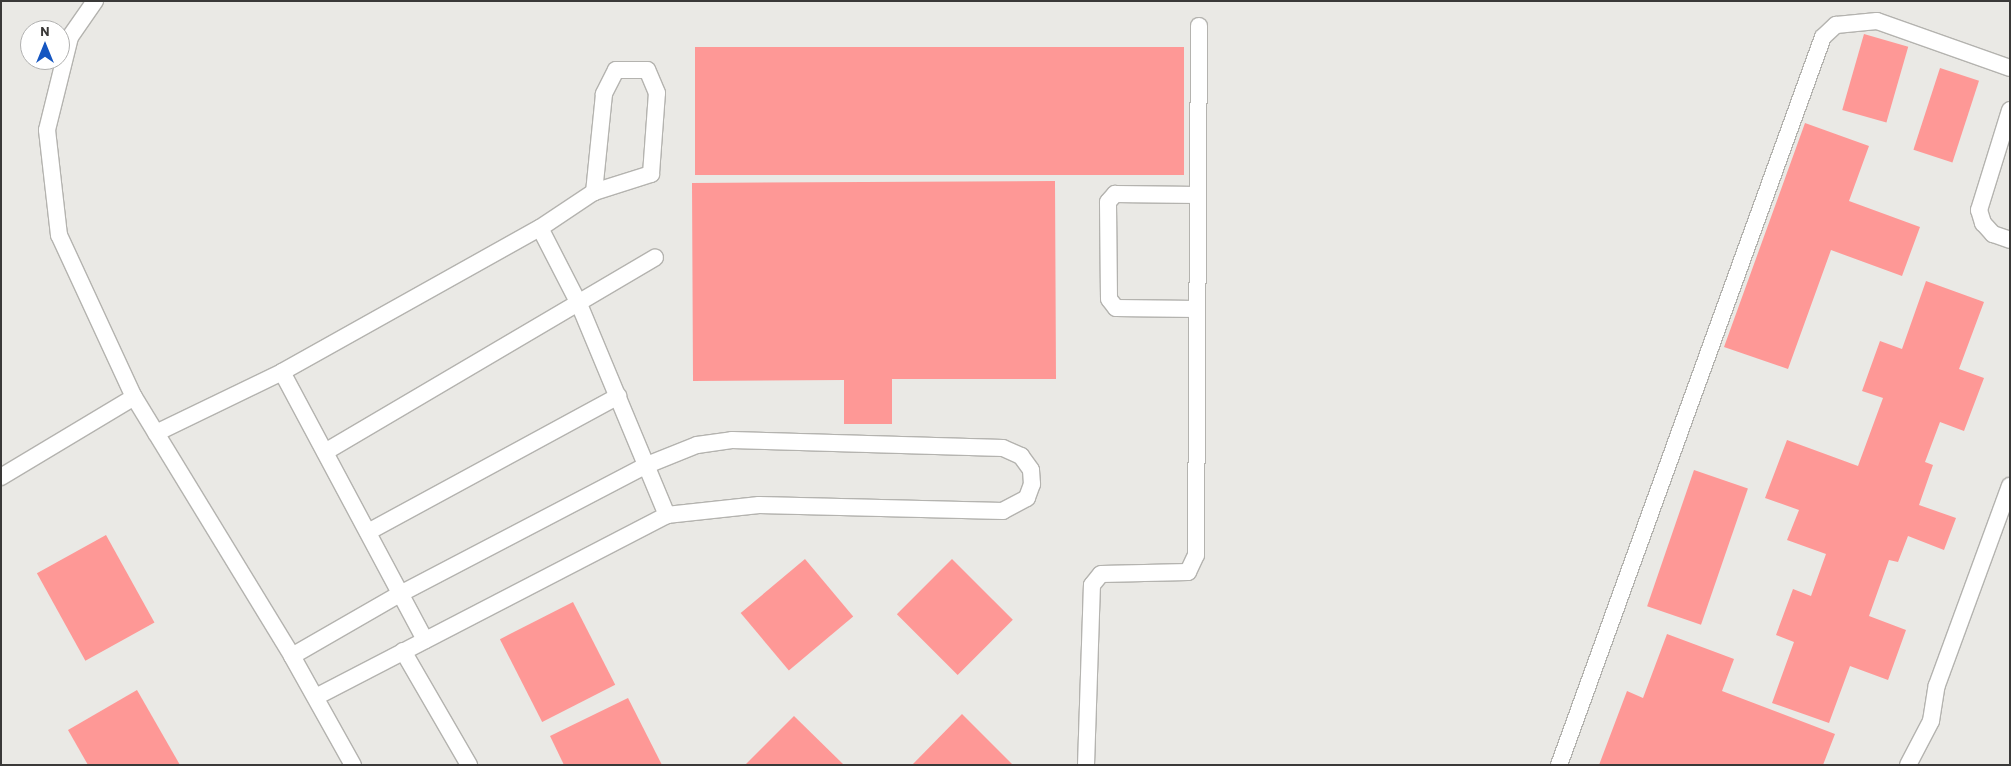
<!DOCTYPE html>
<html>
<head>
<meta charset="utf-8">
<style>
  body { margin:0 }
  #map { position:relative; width:2011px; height:766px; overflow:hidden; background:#eae9e5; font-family:Barlow,sans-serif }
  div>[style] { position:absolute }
  .building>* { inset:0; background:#fe9896; transform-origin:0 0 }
  .roads { filter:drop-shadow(1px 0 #b4b3af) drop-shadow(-1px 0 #b4b3af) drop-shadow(0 1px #b4b3af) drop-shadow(0 -1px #b4b3af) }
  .lane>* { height:16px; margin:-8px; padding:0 8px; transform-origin:8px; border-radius:8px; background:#fff }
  span { translate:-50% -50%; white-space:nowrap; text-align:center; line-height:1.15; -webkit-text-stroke:5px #fff; paint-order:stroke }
  .frame { position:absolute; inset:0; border:2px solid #3a3938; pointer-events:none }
  .north { position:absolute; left:20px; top:20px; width:50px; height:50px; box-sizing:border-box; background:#fff; border:1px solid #b0b0af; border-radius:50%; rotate:0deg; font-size:14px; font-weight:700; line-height:20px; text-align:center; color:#3a3938 }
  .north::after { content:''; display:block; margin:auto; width:18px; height:22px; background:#1556c1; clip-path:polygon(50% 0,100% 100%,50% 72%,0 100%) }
</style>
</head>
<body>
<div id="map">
  <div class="building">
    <div style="left:1864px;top:34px;width:46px;height:79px;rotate:16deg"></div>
    <div style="left:1184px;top:47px;width:128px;height:489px;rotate:90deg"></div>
    <div style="left:1940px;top:68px;width:41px;height:86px;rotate:18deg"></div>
    <div style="clip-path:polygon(1805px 123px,1869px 146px,1849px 201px,1920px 227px,1902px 276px,1831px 250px,1788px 369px,1724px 347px)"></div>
    <div style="clip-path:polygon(1055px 181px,1056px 379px,892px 379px,892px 424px,844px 424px,844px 380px,693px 381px,692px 183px)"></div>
    <div style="clip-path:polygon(1926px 281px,1984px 302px,1959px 369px,1984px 378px,1964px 431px,1940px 422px,1925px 462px,1933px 465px,1919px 505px,1956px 518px,1944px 550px,1908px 536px,1898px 562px,1889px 560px,1869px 616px,1906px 630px,1888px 680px,1850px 666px,1829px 723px,1772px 703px,1794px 642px,1776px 635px,1793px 589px,1811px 596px,1826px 554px,1787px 540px,1799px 510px,1765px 498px,1787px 440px,1858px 466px,1883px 398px,1862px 391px,1880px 341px,1902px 349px)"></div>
    <div style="left:1694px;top:470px;width:57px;height:144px;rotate:19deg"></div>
    <div style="left:106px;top:535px;width:100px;height:79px;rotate:61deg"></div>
    <div style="left:805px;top:559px;width:75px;height:84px;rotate:50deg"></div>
    <div style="left:952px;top:559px;width:86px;height:78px;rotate:45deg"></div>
    <div style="left:573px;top:602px;width:93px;height:82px;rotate:63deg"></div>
    <div style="clip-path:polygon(1667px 634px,1734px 659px,1722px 691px,1835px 734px,1823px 765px,1599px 765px,1627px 691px,1643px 698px)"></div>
    <div style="clip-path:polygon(137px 690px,180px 765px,88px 765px,68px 730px)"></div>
    <div style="clip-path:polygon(628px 698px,662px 765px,564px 765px,550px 736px)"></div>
    <div style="clip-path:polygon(962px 714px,1013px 765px,912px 765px)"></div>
    <div style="clip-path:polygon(794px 716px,844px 765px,745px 765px)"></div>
  </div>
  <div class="roads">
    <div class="lane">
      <div style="left:95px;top:1px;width:44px;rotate:124.8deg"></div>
      <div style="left:70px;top:37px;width:96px;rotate:103.9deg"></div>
      <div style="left:47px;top:130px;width:106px;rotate:83.5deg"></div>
      <div style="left:59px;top:235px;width:179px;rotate:65.2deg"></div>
      <div style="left:134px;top:397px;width:303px;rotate:58.6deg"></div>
      <div style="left:292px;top:656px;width:125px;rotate:60.8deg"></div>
      <div style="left:2010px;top:110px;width:105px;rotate:107.2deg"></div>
      <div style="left:1979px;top:210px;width:14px;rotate:73deg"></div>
      <div style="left:1983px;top:223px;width:15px;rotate:48deg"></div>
      <div style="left:1993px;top:234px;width:18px;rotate:19deg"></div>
      <div style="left:540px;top:228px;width:65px;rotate:-33.7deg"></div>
      <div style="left:594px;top:192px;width:60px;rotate:-17.5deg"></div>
      <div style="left:651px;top:174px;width:81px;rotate:-85.8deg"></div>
      <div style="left:657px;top:93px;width:25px;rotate:-113deg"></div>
      <div style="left:647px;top:70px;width:31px;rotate:180deg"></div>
      <div style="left:616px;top:70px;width:27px;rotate:117deg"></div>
      <div style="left:604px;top:94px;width:99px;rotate:95.8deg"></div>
      <div style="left:1197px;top:309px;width:81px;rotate:-179.3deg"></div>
      <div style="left:1116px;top:308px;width:11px;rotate:-128deg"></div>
      <div style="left:1109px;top:299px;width:97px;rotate:-90.6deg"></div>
      <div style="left:1108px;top:202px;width:11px;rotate:-49deg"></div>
      <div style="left:1115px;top:194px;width:83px;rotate:0.7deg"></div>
      <div style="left:282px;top:372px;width:304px;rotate:61.9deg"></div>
      <div style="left:156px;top:433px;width:140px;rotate:-25.8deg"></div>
      <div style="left:282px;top:372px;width:295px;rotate:-29.2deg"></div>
      <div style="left:540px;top:228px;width:85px;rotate:62.8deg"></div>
      <div style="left:579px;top:304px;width:229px;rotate:67.4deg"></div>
      <div style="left:325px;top:452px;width:383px;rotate:-30.5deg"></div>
      <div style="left:1px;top:477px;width:155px;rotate:-31deg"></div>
      <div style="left:368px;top:532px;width:285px;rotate:-28.5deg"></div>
      <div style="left:403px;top:651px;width:132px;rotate:59.9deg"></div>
      <div style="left:292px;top:656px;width:125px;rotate:-29.9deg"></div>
      <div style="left:400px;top:594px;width:279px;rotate:-27.6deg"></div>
      <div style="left:647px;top:465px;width:54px;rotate:-21.8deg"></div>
      <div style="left:697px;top:445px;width:35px;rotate:-8deg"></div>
      <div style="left:732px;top:440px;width:271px;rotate:1.7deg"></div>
      <div style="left:1003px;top:448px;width:20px;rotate:24deg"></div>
      <div style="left:1021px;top:456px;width:17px;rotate:54deg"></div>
      <div style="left:1031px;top:470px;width:14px;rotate:86deg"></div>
      <div style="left:1032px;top:484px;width:15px;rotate:110deg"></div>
      <div style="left:1027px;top:498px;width:27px;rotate:152deg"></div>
      <div style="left:1003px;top:511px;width:244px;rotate:-178.6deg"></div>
      <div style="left:759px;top:505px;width:93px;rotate:173.8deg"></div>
      <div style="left:667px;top:515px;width:395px;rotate:152.6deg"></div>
      <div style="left:1086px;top:765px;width:180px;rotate:-88.1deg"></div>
      <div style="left:1092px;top:585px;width:14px;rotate:-51deg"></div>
      <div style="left:1101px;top:574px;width:87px;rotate:-1.3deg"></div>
      <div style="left:1188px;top:572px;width:19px;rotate:-65deg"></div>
      <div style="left:1196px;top:555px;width:529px;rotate:-89.68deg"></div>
      <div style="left:1559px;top:765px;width:774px;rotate:-70.07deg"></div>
      <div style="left:1823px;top:37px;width:18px;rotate:-43deg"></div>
      <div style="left:1836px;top:25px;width:41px;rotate:-5.6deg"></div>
      <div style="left:1877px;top:21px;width:141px;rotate:19.5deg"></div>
      <div style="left:1908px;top:765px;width:50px;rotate:-62.4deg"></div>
      <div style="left:1931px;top:721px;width:36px;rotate:-81deg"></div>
      <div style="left:1937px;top:685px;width:212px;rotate:-69.9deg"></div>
    </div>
  </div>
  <div class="frame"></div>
  <div class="north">N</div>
</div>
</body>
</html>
